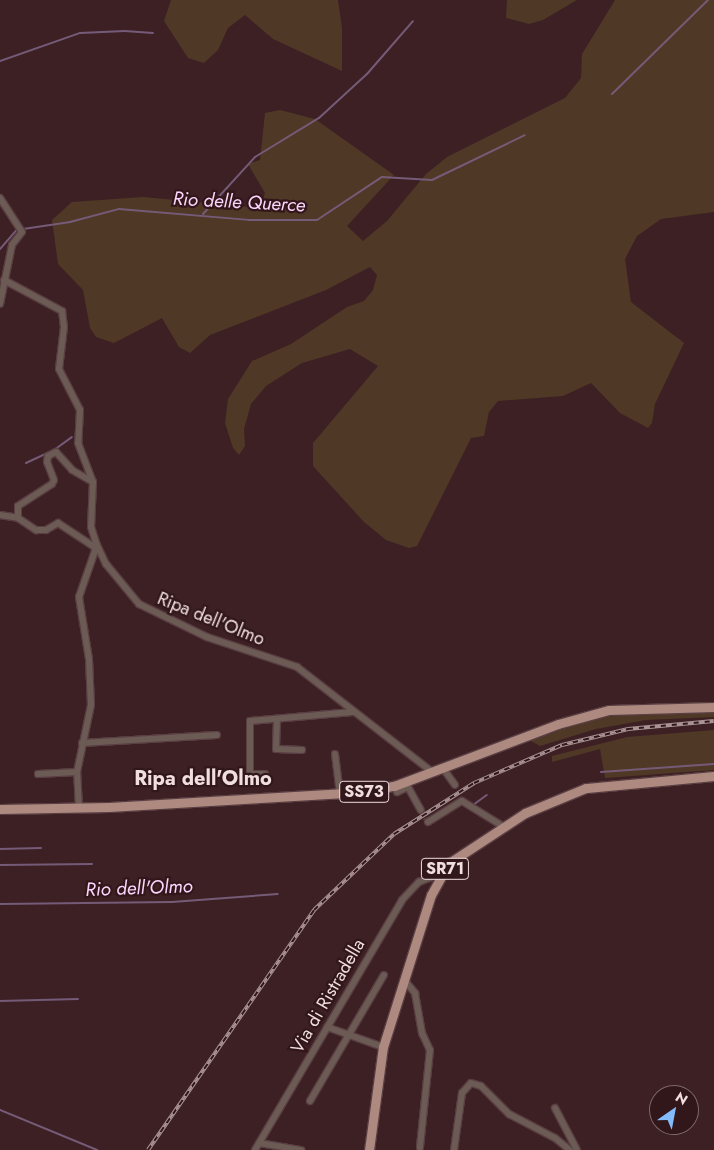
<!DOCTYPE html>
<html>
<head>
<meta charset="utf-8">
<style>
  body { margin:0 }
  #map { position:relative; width:714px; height:1150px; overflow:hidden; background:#3c2024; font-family:Jost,sans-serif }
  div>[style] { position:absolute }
  .green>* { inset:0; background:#4f3825 }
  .stream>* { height:2px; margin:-1px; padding:0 1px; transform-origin:1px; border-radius:1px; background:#755b77 }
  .minor-tunnel>* { height:6px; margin-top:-3px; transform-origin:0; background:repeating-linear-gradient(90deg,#573c40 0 6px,transparent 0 9px) }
  .roads { filter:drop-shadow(1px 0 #593e42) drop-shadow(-1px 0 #593e42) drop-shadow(0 1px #593e42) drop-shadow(0 -1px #593e42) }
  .minor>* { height:6px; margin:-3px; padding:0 3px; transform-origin:3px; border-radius:3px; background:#6c5a55 }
  .major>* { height:9px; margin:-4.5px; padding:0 4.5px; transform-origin:4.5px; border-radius:4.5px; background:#ad897f }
  .rail>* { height:4px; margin-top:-2px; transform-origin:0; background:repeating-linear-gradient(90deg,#31171a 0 5.5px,#aa9395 0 11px); box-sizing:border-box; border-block:1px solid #aa9395 }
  span { translate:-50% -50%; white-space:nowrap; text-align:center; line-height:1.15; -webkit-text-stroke:4.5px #31171a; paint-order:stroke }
  .shield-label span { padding:1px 4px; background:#31171a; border:1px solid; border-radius:4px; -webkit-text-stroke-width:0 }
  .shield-label { font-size:16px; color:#f1dedf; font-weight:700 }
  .street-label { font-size:18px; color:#f1dedf }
  .water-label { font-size:19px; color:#fbd5fd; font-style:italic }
  .quarter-label { font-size:20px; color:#f1dedf; font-weight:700 }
  .north { position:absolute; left:649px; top:1085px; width:50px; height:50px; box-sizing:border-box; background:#31171a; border:1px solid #7e6769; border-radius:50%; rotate:33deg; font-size:14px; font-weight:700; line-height:20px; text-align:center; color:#f1dedf }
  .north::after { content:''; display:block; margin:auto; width:18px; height:22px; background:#84bcfb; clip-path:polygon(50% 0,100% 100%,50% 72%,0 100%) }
</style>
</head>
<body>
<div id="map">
  <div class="green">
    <div style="clip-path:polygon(171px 0,338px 0,342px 28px,342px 71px,273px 39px,245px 15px,228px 28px,218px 50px,204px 63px,188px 58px,164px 21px)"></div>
    <div style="clip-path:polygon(507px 0,577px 0,543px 20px,529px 24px,506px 18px)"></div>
    <div style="clip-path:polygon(615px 0,714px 0,714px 212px,661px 219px,637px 236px,625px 259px,631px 302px,684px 343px,655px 404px,652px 423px,648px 428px,620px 413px,591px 383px,563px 396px,498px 401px,489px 412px,484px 436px,471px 438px,417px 546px,409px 548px,386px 540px,364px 522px,313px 466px,313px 443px,378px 366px,350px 349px,302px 363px,266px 386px,251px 404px,244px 429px,245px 446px,239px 455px,233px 448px,225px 423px,228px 399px,252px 361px,291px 344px,347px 307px,364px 301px,373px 290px,377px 275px,370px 267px,326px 290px,210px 335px,190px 353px,179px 347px,162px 318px,114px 343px,96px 337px,90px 328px,83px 290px,58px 264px,52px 220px,72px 202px,143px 197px,260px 208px,265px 193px,248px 164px,260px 160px,265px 113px,280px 110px,315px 119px,394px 175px,347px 226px,363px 241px,387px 221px,426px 174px,447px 157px,565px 98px,581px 78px,582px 54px)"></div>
    <div style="clip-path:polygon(714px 710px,714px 717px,646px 720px,596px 729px,540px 746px,531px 741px,534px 736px,597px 717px,633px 712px)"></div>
    <div style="clip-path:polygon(714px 730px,714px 770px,605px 778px,600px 749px,552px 762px,552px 756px,627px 737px)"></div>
  </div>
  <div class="stream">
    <div style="left:0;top:61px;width:85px;rotate:-19.3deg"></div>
    <div style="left:80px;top:33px;width:45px;rotate:-2.5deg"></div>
    <div style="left:125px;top:31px;width:28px;rotate:4deg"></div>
    <div style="left:612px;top:94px;width:134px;rotate:-44.4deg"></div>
    <div style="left:203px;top:214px;width:77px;rotate:-47.6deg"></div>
    <div style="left:255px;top:157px;width:75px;rotate:-31.4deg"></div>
    <div style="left:319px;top:118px;width:65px;rotate:-42.5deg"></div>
    <div style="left:367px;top:74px;width:70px;rotate:-49deg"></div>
    <div style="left:23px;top:229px;width:48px;rotate:-8.5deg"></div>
    <div style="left:70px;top:222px;width:51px;rotate:-14.9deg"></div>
    <div style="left:119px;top:209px;width:130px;rotate:4.8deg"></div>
    <div style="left:249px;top:220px;width:68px"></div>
    <div style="left:317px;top:220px;width:78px;rotate:-33.5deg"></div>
    <div style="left:382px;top:177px;width:50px;rotate:3.4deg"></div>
    <div style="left:432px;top:180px;width:103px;rotate:-25.8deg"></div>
    <div style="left:0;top:249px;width:28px;rotate:-49deg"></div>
    <div style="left:26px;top:463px;width:31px;rotate:-25deg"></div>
    <div style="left:54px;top:450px;width:22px;rotate:-36deg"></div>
    <div style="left:601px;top:772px;width:113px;rotate:-4deg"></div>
    <div style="left:473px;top:805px;width:17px;rotate:-36deg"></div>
    <div style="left:0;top:849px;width:41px;rotate:-1.4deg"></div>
    <div style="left:0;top:865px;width:92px;rotate:-0.6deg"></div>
    <div style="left:0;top:904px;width:172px;rotate:-0.7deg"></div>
    <div style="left:172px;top:902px;width:106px;rotate:-4.3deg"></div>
    <div style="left:0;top:1001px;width:78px;rotate:-1.5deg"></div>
    <div style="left:0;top:1110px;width:105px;rotate:22.4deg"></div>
  </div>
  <div class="minor-tunnel">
    <div style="left:421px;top:810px;width:14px;rotate:60deg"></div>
  </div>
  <div class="roads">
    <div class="minor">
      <div style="left:0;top:198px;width:40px;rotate:57.1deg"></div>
      <div style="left:22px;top:232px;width:16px;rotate:128deg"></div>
      <div style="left:12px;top:245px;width:60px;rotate:101.5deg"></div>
      <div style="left:4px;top:280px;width:66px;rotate:28.1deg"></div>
      <div style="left:62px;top:311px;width:16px;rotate:83deg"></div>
      <div style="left:64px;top:327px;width:42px;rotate:96.8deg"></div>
      <div style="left:59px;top:369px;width:46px;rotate:62.9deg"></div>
      <div style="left:80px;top:410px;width:33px;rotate:93deg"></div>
      <div style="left:78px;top:443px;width:42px;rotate:69deg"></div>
      <div style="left:0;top:515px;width:18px;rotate:9deg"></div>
      <div style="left:18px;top:518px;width:12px;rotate:-90deg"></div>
      <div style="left:18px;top:506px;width:40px;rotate:-32.9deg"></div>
      <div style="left:52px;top:484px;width:4px;rotate:-63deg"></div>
      <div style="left:54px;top:480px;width:19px;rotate:-111deg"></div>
      <div style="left:47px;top:462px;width:6px;rotate:-81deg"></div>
      <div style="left:48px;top:456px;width:9px;rotate:-27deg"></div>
      <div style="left:56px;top:452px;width:24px;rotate:48deg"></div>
      <div style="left:72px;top:470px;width:24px;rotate:30deg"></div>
      <div style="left:93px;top:482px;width:45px;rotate:92.5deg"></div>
      <div style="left:91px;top:527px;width:19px;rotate:72deg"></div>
      <div style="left:18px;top:518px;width:22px;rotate:34deg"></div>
      <div style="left:36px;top:530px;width:10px"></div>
      <div style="left:46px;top:530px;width:14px;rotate:-30deg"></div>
      <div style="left:58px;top:523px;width:45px;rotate:33.3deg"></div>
      <div style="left:277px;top:719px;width:30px;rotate:92deg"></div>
      <div style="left:276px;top:749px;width:26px;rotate:2deg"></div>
      <div style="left:82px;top:743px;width:135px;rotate:-3.4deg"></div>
      <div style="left:335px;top:754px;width:40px;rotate:82.9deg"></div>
      <div style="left:442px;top:767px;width:22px;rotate:54deg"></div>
      <div style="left:38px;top:774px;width:39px;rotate:-3deg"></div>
      <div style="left:265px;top:774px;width:15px;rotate:180deg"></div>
      <div style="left:250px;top:774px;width:53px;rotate:-90deg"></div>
      <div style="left:250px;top:721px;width:103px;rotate:-5deg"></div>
      <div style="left:394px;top:786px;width:7px;rotate:63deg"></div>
      <div style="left:397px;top:792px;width:12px;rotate:-24deg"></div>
      <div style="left:408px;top:787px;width:26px;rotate:61deg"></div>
      <div style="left:79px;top:808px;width:36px;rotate:-93deg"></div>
      <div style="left:77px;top:772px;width:68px;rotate:-78.2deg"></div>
      <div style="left:91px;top:705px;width:46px;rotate:-92.5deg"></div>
      <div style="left:89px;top:659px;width:63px;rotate:-99.2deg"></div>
      <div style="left:79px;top:597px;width:55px;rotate:-70.9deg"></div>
      <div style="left:97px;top:545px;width:21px;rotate:65deg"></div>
      <div style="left:106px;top:564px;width:52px;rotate:50.5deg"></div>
      <div style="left:139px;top:604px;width:76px;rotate:25.9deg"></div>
      <div style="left:207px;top:637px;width:95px;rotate:18.4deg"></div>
      <div style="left:297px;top:667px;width:170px;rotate:37.8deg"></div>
      <div style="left:428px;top:822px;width:40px;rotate:-32deg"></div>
      <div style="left:462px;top:801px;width:49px;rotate:31.8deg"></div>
      <div style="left:405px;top:981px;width:16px;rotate:50deg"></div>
      <div style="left:415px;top:993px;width:41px;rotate:80.1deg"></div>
      <div style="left:422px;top:1033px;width:19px;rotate:65deg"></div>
      <div style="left:430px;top:1050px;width:98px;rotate:95.9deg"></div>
      <div style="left:327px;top:1027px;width:59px;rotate:19.7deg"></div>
      <div style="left:310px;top:1101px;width:146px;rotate:-59.6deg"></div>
      <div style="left:555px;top:1108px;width:47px;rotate:62.4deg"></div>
      <div style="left:259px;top:1143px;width:43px;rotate:9.5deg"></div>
      <div style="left:255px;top:1150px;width:290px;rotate:-59.5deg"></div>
      <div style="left:402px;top:900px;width:25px;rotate:-47deg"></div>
      <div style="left:419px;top:882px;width:25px;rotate:-21deg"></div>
      <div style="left:454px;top:1150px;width:58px;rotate:-82deg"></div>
      <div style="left:462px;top:1093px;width:13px;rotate:-48deg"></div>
      <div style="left:471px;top:1083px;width:10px;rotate:17deg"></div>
      <div style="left:481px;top:1086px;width:40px;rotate:45deg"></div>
      <div style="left:509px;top:1114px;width:52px;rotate:27.6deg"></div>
      <div style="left:555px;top:1138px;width:19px;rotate:39deg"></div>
    </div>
    <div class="major">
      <div style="left:0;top:809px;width:109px;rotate:-1.1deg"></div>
      <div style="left:109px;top:807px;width:253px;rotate:-3.4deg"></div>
      <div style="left:362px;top:792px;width:33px;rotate:-11deg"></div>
      <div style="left:394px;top:786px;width:175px;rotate:-20.7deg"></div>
      <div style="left:558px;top:724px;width:53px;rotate:-15.4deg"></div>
      <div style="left:609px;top:710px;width:105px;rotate:-1.6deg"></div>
      <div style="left:369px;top:1150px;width:104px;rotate:-82.3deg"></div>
      <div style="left:383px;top:1047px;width:159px;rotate:-72.5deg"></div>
      <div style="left:431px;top:895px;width:37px;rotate:-61deg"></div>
      <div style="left:449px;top:863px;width:91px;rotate:-33.3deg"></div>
      <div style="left:525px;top:813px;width:66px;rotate:-22.3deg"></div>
      <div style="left:586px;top:788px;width:129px;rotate:-5.4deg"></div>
    </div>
  </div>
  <div class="rail">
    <div style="left:148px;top:1150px;width:292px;rotate:-55.3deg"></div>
    <div style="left:314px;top:910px;width:110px;rotate:-43.5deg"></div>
    <div style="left:394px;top:834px;width:95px;rotate:-32.5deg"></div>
    <div style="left:474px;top:783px;width:96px;rotate:-23.4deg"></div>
    <div style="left:562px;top:745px;width:68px;rotate:-13.6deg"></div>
    <div style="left:628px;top:729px;width:86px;rotate:-5.3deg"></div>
  </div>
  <div class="shield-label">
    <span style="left:364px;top:792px">SS73</span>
    <span style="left:445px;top:869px">SR71</span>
  </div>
  <div class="street-label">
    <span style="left:211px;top:619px;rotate:22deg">Ripa dell'Olmo</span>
    <span style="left:328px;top:996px;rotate:-60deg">Via di Ristradella</span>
  </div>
  <div class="water-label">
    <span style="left:239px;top:202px;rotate:3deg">Rio delle Querce</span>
    <span style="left:139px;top:888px;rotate:-2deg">Rio dell'Olmo</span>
  </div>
  <div class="quarter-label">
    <span style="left:203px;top:778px">Ripa dell'Olmo</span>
  </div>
  <div class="north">N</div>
</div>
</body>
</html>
